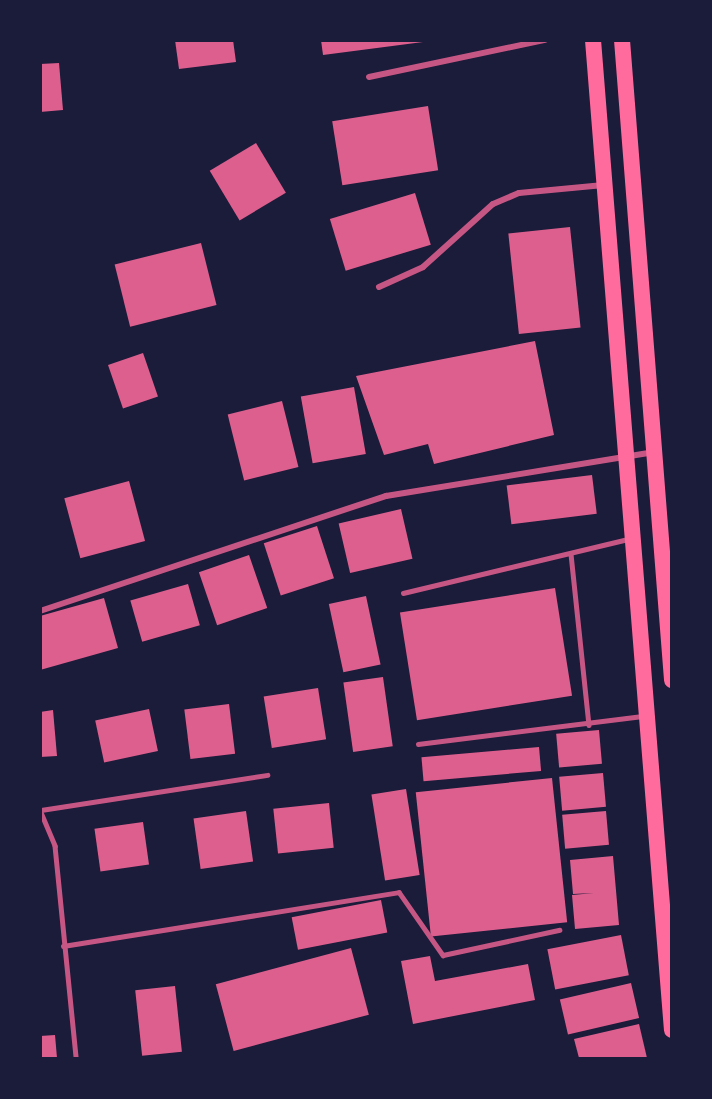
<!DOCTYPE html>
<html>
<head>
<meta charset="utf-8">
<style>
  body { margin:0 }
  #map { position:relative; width:712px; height:1099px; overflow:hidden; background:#1b1b3a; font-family:"Varela Round",sans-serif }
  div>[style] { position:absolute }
  .building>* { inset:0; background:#dd5f8e; transform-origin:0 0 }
  .service>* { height:4.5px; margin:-2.25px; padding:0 2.25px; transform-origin:2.25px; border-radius:2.25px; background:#c65784 }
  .minor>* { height:6px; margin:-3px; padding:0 3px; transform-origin:3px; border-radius:3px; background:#c65784 }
  .trunk>* { height:16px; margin:-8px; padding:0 8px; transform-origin:8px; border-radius:8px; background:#ff6b9d }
  span { translate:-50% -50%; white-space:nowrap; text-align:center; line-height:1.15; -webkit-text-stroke:4.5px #1b1b3a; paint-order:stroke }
  .frame { position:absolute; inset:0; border:42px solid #1b1b3a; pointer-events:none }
</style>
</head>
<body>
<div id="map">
  <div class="building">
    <div style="clip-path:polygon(175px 40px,233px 40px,236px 62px,179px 69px)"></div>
    <div style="clip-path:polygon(321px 40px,423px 40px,423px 42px,323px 55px)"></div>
    <div style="clip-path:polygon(59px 63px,63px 110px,40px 112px,40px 64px)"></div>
    <div style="left:428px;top:106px;width:65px;height:97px;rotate:81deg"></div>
    <div style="left:256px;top:143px;width:58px;height:54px;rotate:59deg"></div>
    <div style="left:415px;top:193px;width:54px;height:89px;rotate:73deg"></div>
    <div style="left:570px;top:227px;width:101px;height:62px;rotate:84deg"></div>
    <div style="left:201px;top:243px;width:64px;height:89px;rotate:76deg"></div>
    <div style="clip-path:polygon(535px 341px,554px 435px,434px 464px,428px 444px,384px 455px,356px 376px)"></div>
    <div style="left:143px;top:353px;width:46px;height:37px;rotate:71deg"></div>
    <div style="left:354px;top:387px;width:68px;height:54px;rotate:80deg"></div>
    <div style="left:282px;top:401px;width:68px;height:56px;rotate:76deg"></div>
    <div style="left:592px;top:475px;width:39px;height:86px;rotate:83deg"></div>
    <div style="left:129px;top:481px;width:62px;height:67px;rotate:75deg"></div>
    <div style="left:401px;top:509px;width:51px;height:64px;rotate:77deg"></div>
    <div style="left:317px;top:526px;width:55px;height:56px;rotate:72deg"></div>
    <div style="left:249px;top:555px;width:56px;height:53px;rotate:71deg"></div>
    <div style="left:188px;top:584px;width:43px;height:60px;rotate:74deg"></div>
    <div style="left:555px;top:588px;width:109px;height:157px;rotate:81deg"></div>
    <div style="left:366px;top:596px;width:70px;height:38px;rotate:78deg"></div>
    <div style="clip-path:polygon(104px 598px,118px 648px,40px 670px,40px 616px)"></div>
    <div style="left:383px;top:677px;width:70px;height:40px;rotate:82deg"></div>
    <div style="left:318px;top:688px;width:52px;height:55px;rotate:81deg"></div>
    <div style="left:229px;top:704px;width:50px;height:45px;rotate:83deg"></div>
    <div style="left:149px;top:709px;width:43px;height:55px;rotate:78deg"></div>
    <div style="clip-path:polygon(53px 710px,57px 756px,40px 757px,40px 712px)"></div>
    <div style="left:599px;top:730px;width:34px;height:43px;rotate:85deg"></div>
    <div style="left:539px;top:747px;width:24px;height:118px;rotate:85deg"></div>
    <div style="left:603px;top:773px;width:34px;height:44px;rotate:85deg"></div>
    <div style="left:552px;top:778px;width:145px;height:137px;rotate:84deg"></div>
    <div style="left:406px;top:789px;width:87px;height:35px;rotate:81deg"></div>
    <div style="left:329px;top:803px;width:45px;height:56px;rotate:84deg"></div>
    <div style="left:246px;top:811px;width:51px;height:53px;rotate:82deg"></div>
    <div style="left:606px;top:811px;width:34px;height:44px;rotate:85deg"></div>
    <div style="left:143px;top:822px;width:43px;height:49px;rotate:82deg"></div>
    <div style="clip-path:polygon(613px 856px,619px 925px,575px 929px,572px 895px,594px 893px,573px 894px,570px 860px)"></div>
    <div style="left:381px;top:900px;width:33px;height:91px;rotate:79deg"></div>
    <div style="left:621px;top:935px;width:41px;height:75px;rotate:79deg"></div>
    <div style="left:351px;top:948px;width:69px;height:140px;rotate:75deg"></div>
    <div style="clip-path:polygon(430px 956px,435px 981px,528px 964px,535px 1000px,413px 1024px,401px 961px)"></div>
    <div style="left:631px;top:983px;width:36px;height:73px;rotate:77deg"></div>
    <div style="left:175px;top:986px;width:66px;height:40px;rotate:84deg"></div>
    <div style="clip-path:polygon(639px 1024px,647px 1058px,579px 1058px,574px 1039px)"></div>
    <div style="clip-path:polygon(55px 1035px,57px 1058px,40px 1058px,40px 1036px)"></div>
  </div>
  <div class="service">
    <div style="left:571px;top:554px;width:172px;rotate:84deg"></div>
    <div style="left:403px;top:593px;width:231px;rotate:-13.5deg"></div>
    <div style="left:418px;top:744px;width:228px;rotate:-7.1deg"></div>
    <div style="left:40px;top:810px;width:39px;rotate:67deg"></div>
    <div style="left:55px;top:846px;width:213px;rotate:84.3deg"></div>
    <div style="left:41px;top:810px;width:229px;rotate:-8.8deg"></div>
    <div style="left:63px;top:946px;width:340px;rotate:-9.1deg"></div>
    <div style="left:399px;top:892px;width:77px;rotate:55.1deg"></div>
    <div style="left:443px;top:955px;width:119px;rotate:-12.2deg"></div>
  </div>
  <div class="minor">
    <div style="left:369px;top:77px;width:180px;rotate:-11.9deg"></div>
    <div style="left:379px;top:287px;width:48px;rotate:-24.4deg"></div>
    <div style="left:423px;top:267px;width:94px;rotate:-42deg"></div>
    <div style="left:493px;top:204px;width:28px;rotate:-23deg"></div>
    <div style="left:519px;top:193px;width:85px;rotate:-5.4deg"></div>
    <div style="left:40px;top:611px;width:365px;rotate:-18.4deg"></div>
    <div style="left:386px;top:496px;width:272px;rotate:-9.3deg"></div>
  </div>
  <div class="trunk">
    <div style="left:593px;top:40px;width:993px;rotate:85.44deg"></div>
    <div style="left:622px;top:40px;width:642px;rotate:85.53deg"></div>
  </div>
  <div class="frame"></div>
</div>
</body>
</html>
